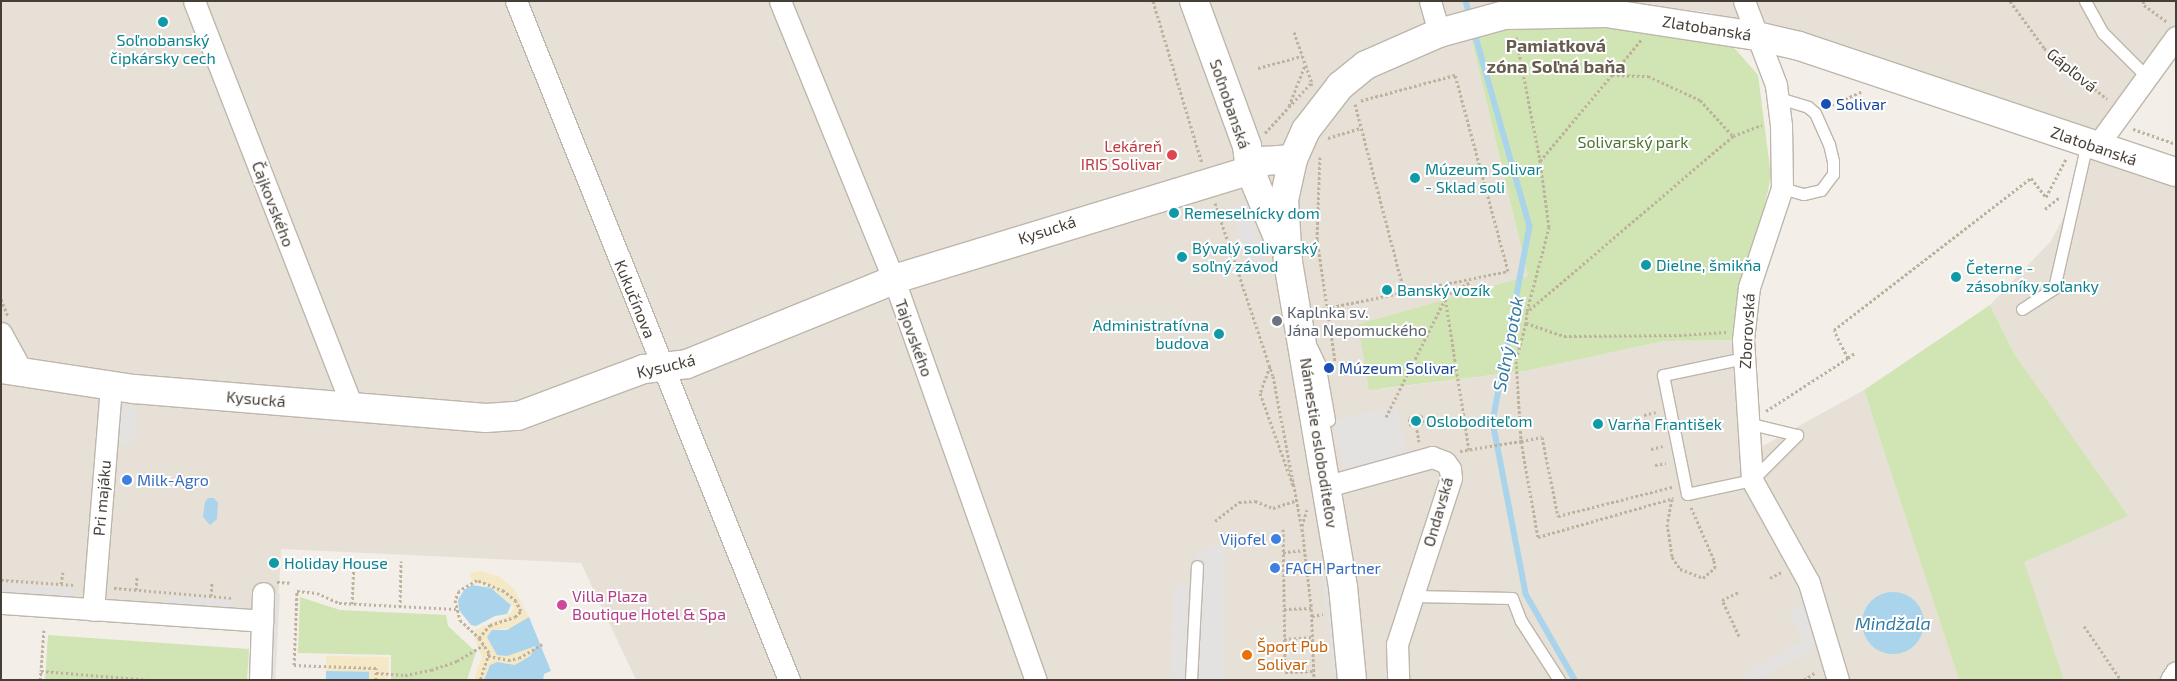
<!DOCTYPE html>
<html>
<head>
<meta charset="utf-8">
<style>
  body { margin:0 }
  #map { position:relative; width:2177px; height:681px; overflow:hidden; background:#f3efe8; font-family:"Exo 2",sans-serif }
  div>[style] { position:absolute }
  .residential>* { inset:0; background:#e6e0d7 }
  .green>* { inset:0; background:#d1e4b4 }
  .sand>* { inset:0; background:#f4e8c7 }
  .parking>* { inset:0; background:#e4e2e0; transform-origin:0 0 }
  .water>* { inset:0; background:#a9d4eb; transform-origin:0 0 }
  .round { border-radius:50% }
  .stream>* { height:5.5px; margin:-2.75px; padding:0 2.75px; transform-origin:2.75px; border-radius:2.75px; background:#a9d4eb }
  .path>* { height:3px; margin-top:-1.5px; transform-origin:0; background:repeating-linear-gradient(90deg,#beb19d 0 2.5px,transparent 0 5px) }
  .roads { filter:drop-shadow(1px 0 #beb6ab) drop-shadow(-1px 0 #beb6ab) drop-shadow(0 1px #beb6ab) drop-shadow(0 -1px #beb6ab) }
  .service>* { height:11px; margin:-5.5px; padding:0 5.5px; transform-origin:5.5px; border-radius:5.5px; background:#fff }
  .minor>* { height:21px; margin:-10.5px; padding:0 10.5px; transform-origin:10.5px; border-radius:10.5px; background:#fff }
  .tertiary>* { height:28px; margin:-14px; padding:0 14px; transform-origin:14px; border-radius:14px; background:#fff }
  .dots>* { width:14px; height:14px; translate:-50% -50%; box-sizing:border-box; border:2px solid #fff; border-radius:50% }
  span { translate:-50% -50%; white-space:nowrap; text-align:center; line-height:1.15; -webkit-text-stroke:4px #fff; paint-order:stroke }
  .street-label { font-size:16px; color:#463f37 }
  .culture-label { font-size:16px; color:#0d838f }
  .left { translate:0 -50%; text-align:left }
  .right { translate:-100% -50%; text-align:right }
  .transit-label { font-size:16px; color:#164399 }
  .park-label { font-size:16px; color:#4d742e }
  .health-label { font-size:16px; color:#be3a42 }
  .worship-label { font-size:16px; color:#5b616d }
  .shop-label { font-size:16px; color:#366cbe }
  .hotel-label { font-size:16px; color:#b23c85 }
  .food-label { font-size:16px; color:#c56008 }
  .neighbourhood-label { font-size:18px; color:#685c4f; font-weight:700 }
  .water-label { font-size:18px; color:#367ba2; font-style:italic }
  .frame { position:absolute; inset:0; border:2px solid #463f37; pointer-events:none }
</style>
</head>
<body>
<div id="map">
  <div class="residential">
    <div style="clip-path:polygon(1px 1px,1529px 1px,1467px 20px,1528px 276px,1358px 324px,1381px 389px,1525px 371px,1664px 341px,1743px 340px,1759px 448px,1864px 390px,1959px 680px,636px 680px,581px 563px,281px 549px,277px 626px,1px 601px)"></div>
    <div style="clip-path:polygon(1609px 1px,2176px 1px,2176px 37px,2101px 141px,1708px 12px)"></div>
    <div style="clip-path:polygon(2084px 138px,2176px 169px,2176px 680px,2064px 680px,2023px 562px,2127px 516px,2015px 355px,1990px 305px,2051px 241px,2066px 213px)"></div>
  </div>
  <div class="green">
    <div style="clip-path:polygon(1529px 1px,1729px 42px,1758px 75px,1771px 176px,1741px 316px,1743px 340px,1664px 341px,1525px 371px,1369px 390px,1358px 324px,1528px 276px,1467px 20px)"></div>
    <div style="clip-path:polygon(1990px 305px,2015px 355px,2128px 516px,2024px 562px,2064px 680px,1959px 680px,1864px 390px)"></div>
    <div style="clip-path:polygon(300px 597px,340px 610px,446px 615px,448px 626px,476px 652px,467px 680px,391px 680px,391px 655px,298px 653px)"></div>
    <div style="clip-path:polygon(48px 635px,249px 649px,247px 680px,45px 680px)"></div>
  </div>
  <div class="sand">
    <div style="clip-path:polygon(481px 571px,500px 577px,514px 589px,529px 617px,514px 628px,499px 629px,507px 656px,536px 646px,526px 661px,515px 665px,497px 662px,487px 671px,484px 680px,474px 680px,482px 657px,474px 636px,475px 630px,510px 615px,514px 607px,489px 585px,472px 583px,470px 573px)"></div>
    <div style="clip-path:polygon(326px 656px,389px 657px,388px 680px,368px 680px,368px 672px,326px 671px)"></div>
  </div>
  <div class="parking">
    <div style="clip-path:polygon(1246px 202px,1267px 267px,1251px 270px,1229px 208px)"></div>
    <div style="left:119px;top:406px;width:17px;height:38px;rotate:3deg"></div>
    <div style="left:1396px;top:406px;width:53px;height:65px;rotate:77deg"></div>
    <div style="clip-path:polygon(1225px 541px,1224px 679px,1171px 680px,1173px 585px,1194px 585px,1196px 553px)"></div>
    <div style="left:1330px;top:561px;width:120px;height:9px;rotate:84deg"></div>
    <div style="left:1px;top:583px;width:73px;height:15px;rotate:4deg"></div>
    <div style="left:263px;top:593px;width:17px;height:87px;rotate:3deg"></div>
    <div style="left:167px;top:595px;width:67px;height:15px;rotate:4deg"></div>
    <div style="clip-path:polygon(1808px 602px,1824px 644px,1758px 680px,1748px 680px,1745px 672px,1802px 641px,1788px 610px)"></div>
  </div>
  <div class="water">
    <div style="clip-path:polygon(208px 498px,214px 498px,218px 503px,217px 519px,210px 525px,203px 517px,205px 502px)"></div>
    <div style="clip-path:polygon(472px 585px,491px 588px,511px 605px,507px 614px,495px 616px,476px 626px,471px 625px,459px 610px,458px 600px,464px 590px)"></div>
    <div class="round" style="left:1862px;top:592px;width:62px;height:62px"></div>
    <div style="clip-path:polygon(529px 617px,551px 671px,544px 674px,543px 680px,484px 680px,490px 665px,497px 662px,515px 665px,530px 656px,536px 646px,507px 656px,497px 655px,487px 637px,492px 630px,507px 630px)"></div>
    <div style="left:326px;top:671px;width:43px;height:9px;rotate:1deg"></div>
  </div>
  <div class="stream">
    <div style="left:1466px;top:1px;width:16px;rotate:75deg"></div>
    <div style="left:1474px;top:30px;width:204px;rotate:74.1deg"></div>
    <div style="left:1530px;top:226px;width:199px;rotate:100.7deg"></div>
    <div style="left:1493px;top:422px;width:175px;rotate:79.1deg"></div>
    <div style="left:1526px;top:594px;width:99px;rotate:60.3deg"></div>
  </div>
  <div class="path">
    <div style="left:1153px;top:1px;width:169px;rotate:73.2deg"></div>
    <div style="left:2010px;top:1px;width:58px;rotate:54.1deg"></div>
    <div style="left:2044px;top:48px;width:81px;rotate:39deg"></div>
    <div style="left:2143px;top:1px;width:4px;rotate:76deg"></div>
    <div style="left:2144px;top:5px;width:29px;rotate:36deg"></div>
    <div style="left:1294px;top:32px;width:54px;rotate:70.6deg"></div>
    <div style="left:1516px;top:37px;width:126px;rotate:79deg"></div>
    <div style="left:1258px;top:68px;width:46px;rotate:-15.3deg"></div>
    <div style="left:1612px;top:75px;width:36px;rotate:2deg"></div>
    <div style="left:1648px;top:76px;width:57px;rotate:24.8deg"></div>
    <div style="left:1700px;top:100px;width:49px;rotate:47.5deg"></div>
    <div style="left:1733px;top:136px;width:271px;rotate:139.5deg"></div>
    <div style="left:1527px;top:312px;width:11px;rotate:95deg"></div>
    <div style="left:1526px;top:323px;width:40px;rotate:18.9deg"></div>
    <div style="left:1564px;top:336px;width:115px;rotate:-0.5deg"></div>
    <div style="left:1679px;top:335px;width:47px;rotate:-3.7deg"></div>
    <div style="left:1355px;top:104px;width:197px;rotate:75.3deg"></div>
    <div style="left:1289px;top:106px;width:44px;rotate:-68.7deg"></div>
    <div style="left:1827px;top:107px;width:39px;rotate:-24deg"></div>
    <div style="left:2133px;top:129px;width:46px;rotate:19.2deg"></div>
    <div style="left:1265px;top:133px;width:68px;rotate:-47.4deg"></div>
    <div style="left:1311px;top:83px;width:4px;rotate:76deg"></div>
    <div style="left:1733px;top:136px;width:31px;rotate:-21deg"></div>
    <div style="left:1328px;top:138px;width:34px;rotate:-17deg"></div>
    <div style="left:1320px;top:157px;width:82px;rotate:92.1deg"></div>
    <div style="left:1317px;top:239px;width:123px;rotate:81.6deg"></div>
    <div style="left:1215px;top:203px;width:182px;rotate:71.5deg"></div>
    <div style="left:1273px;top:376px;width:156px;rotate:79.3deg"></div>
    <div style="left:1302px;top:529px;width:76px;rotate:83.2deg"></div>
    <div style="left:1311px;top:604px;width:76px;rotate:87.7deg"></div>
    <div style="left:2045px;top:209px;width:19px;rotate:-39deg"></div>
    <div style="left:1px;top:299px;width:18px;rotate:68deg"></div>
    <div style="left:1317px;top:310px;width:195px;rotate:-11.5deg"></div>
    <div style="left:1508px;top:271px;width:203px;rotate:-105.1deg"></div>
    <div style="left:1455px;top:75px;width:99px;rotate:164.8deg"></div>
    <div style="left:1527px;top:311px;width:87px;rotate:-75.3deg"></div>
    <div style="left:1549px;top:227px;width:67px;rotate:-97.8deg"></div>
    <div style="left:1540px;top:161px;width:158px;rotate:-50.1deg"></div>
    <div style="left:1526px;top:323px;width:39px;rotate:105deg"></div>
    <div style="left:1516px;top:361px;width:80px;rotate:86.4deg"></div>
    <div style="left:1521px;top:441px;width:21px;rotate:-11deg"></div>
    <div style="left:1542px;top:437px;width:81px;rotate:78.6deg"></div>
    <div style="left:1558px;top:516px;width:118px;rotate:-14.3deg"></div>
    <div style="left:1848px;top:358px;width:9px;rotate:-36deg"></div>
    <div style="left:1270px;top:366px;width:29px;rotate:110deg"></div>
    <div style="left:1260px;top:393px;width:98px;rotate:70.3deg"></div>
    <div style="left:1766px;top:411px;width:98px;rotate:-32.9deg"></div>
    <div style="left:1848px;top:358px;width:31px;rotate:-117deg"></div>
    <div style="left:1834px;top:330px;width:249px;rotate:-37.7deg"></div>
    <div style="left:2031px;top:178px;width:24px;rotate:52deg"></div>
    <div style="left:2046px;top:197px;width:45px;rotate:-62.3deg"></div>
    <div style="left:1644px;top:415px;width:12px;rotate:-14deg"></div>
    <div style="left:1386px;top:417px;width:132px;rotate:-63.4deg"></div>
    <div style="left:1416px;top:425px;width:5px;rotate:169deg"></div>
    <div style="left:1411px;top:426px;width:8px;rotate:-104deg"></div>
    <div style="left:1409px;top:418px;width:12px;rotate:-14deg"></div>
    <div style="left:1421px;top:415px;width:8px;rotate:76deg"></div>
    <div style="left:1423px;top:423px;width:7px;rotate:164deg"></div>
    <div style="left:1416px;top:425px;width:17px;rotate:80deg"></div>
    <div style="left:1651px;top:449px;width:12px;rotate:-14deg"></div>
    <div style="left:1469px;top:450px;width:156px;rotate:-98.9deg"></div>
    <div style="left:1445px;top:296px;width:29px;rotate:-29deg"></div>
    <div style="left:1460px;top:451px;width:62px;rotate:-9.3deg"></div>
    <div style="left:1521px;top:441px;width:97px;rotate:80deg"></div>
    <div style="left:1538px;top:537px;width:141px;rotate:-16deg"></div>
    <div style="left:1655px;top:465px;width:11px;rotate:-10deg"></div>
    <div style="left:1672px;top:499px;width:25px;rotate:101deg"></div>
    <div style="left:1667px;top:524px;width:33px;rotate:81deg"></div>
    <div style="left:1672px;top:557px;width:14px;rotate:56deg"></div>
    <div style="left:1680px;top:569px;width:25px;rotate:21deg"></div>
    <div style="left:1703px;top:578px;width:16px;rotate:-40deg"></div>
    <div style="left:1715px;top:568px;width:8px;rotate:-97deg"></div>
    <div style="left:1714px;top:560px;width:58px;rotate:-113.5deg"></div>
    <div style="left:1215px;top:521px;width:31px;rotate:-38deg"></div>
    <div style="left:1239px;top:502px;width:16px;rotate:-4deg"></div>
    <div style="left:1255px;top:501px;width:19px;rotate:21deg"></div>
    <div style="left:1273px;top:508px;width:25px;rotate:-18deg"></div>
    <div style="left:1302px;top:526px;width:17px;rotate:-73deg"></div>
    <div style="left:1283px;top:529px;width:143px;rotate:89.2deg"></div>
    <div style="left:1285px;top:672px;width:29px;rotate:-2deg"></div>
    <div style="left:1283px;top:552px;width:21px;rotate:-5deg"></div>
    <div style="left:1770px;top:578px;width:13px;rotate:-27deg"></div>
    <div style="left:1px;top:580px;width:74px;rotate:3.9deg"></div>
    <div style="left:277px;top:582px;width:15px;rotate:4deg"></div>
    <div style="left:61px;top:584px;width:12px;rotate:-81deg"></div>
    <div style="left:114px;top:588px;width:118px;rotate:4.8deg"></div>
    <div style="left:136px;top:590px;width:13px;rotate:-86deg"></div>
    <div style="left:211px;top:596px;width:14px;rotate:-86deg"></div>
    <div style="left:352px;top:604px;width:42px;rotate:-87.3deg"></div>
    <div style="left:400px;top:607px;width:46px;rotate:-88.8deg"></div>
    <div style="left:1284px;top:609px;width:27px;rotate:-2deg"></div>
    <div style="left:1312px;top:616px;width:11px;rotate:-10deg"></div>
    <div style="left:2084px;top:626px;width:65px;rotate:55.6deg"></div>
    <div style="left:44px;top:630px;width:41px;rotate:94.2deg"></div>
    <div style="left:41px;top:671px;width:110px;rotate:4.7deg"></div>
    <div style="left:1739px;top:636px;width:40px;rotate:-115deg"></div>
    <div style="left:1722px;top:600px;width:19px;rotate:-25deg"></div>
    <div style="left:479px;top:638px;width:17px;rotate:-50deg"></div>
    <div style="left:490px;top:625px;width:26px;rotate:-18deg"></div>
    <div style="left:515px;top:617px;width:8px;rotate:-45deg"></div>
    <div style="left:521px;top:611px;width:11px;rotate:-117deg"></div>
    <div style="left:516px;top:601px;width:16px;rotate:-140deg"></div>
    <div style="left:504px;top:591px;width:29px;rotate:-158deg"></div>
    <div style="left:477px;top:580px;width:21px;rotate:149deg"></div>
    <div style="left:459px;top:591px;width:10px;rotate:114deg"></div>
    <div style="left:455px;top:600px;width:21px;rotate:76deg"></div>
    <div style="left:460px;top:620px;width:26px;rotate:43deg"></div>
    <div style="left:479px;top:638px;width:18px;rotate:56deg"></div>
    <div style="left:489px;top:653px;width:28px;rotate:108deg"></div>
    <div style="left:1284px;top:639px;width:28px;rotate:-4deg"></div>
    <div style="left:488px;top:656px;width:20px;rotate:11deg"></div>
    <div style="left:508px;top:660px;width:11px;rotate:-10deg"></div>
    <div style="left:519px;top:658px;width:27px;rotate:-31deg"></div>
    <div style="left:376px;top:673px;width:29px;rotate:4deg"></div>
    <div style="left:405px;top:675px;width:26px;rotate:-11deg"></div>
    <div style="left:431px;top:670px;width:28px;rotate:-19deg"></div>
    <div style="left:457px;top:661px;width:31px;rotate:-31deg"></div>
    <div style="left:40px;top:680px;width:9px;rotate:-84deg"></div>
    <div style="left:376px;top:680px;width:12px;rotate:-90deg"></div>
    <div style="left:376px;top:668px;width:82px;rotate:-177.9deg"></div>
    <div style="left:294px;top:665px;width:74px;rotate:-87.7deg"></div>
    <div style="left:297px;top:591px;width:20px;rotate:6deg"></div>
    <div style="left:317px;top:593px;width:24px;rotate:24deg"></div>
    <div style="left:339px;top:603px;width:117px;rotate:2.9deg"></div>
    <div style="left:1804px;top:680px;width:14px;rotate:-34deg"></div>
  </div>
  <div class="roads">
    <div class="service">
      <div style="left:2085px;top:1px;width:37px;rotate:61deg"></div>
      <div style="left:2103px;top:33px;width:61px;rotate:45deg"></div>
      <div style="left:1779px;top:98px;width:30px;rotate:17deg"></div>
      <div style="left:1808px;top:107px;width:9px;rotate:41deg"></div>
      <div style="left:1815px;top:113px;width:34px;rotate:66deg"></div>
      <div style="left:1829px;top:144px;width:17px;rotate:77deg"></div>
      <div style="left:1833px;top:161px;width:13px;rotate:90deg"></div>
      <div style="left:1833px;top:174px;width:20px;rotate:127deg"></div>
      <div style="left:1821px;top:190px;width:18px;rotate:167deg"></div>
      <div style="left:1803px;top:194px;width:22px;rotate:-164deg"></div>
      <div style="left:2022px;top:309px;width:38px;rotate:-33deg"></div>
      <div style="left:2054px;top:288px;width:149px;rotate:-77.2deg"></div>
      <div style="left:1312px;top:348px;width:17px;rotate:65deg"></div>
      <div style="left:1319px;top:363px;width:58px;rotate:80deg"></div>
      <div style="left:1744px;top:358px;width:83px;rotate:168.1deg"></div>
      <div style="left:1663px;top:375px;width:121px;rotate:78.6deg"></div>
      <div style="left:1687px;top:494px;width:66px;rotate:-12.2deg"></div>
      <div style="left:1752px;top:480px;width:64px;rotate:-45deg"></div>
      <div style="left:1797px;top:435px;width:51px;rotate:-166.5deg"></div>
      <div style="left:1412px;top:596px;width:100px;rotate:1.1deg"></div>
      <div style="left:1512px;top:598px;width:25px;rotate:69deg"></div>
      <div style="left:1521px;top:621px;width:70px;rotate:57.2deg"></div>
      <div style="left:1191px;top:680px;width:114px;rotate:-87deg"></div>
    </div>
    <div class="minor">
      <div style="left:194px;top:1px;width:436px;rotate:68.7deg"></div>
      <div style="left:516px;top:1px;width:732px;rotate:68.1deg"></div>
      <div style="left:780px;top:1px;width:301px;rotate:67.8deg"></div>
      <div style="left:894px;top:280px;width:424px;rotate:70.5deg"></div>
      <div style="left:1430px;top:1px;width:33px;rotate:74deg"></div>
      <div style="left:1744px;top:1px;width:90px;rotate:69.1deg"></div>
      <div style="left:1776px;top:85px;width:40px;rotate:82.9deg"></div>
      <div style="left:1781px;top:125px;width:63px;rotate:89.1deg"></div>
      <div style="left:1782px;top:188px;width:104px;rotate:108.4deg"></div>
      <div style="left:1749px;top:287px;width:53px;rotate:96.5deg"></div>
      <div style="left:1743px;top:340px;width:140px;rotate:86.3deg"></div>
      <div style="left:1752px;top:480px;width:118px;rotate:61deg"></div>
      <div style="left:1809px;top:583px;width:101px;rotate:73.4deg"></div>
      <div style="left:2096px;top:147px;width:136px;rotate:-54deg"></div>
      <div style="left:1px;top:333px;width:46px;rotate:61.2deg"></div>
      <div style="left:1324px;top:487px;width:112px;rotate:-15.5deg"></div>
      <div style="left:1432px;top:457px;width:14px;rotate:21deg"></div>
      <div style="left:1445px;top:462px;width:9px;rotate:54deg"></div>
      <div style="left:1450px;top:469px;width:9px;rotate:84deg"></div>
      <div style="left:1451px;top:478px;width:175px;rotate:108deg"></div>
      <div style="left:1397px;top:644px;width:36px;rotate:88deg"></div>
      <div style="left:1px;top:603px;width:262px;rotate:3.9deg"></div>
      <div style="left:93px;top:610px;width:225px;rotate:-85.4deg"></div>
      <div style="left:260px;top:680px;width:87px;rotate:-88deg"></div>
      <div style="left:2171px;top:680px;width:9px;rotate:-58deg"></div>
    </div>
    <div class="tertiary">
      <div style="left:1194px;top:1px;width:154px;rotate:69.9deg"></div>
      <div style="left:1247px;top:146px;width:24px;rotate:83deg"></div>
      <div style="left:1250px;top:170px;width:76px;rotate:67.5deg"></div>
      <div style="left:1px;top:369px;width:134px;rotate:8.6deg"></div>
      <div style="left:134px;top:389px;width:353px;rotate:4.7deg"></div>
      <div style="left:486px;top:418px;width:32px;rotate:-4deg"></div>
      <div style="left:518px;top:416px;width:134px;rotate:-20.5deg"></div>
      <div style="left:644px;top:369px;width:43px;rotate:-6.6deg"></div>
      <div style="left:687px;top:364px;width:231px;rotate:-22.1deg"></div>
      <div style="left:901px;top:277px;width:365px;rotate:-17deg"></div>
      <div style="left:1250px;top:170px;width:17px;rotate:-33deg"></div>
      <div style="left:1264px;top:161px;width:29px;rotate:-4deg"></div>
      <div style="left:1352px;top:680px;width:93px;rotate:-95.5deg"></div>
      <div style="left:1343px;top:587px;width:329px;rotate:-99.6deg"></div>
      <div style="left:1288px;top:263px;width:63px;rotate:-93.6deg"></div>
      <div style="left:1284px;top:200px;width:42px;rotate:-77.6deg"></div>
      <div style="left:1293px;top:159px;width:32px;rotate:-66deg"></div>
      <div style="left:1306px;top:130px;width:56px;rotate:-52.3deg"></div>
      <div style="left:1340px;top:86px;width:33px;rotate:-39deg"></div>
      <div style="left:1366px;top:65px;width:80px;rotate:-23.7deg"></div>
      <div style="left:1439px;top:33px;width:68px;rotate:-15.3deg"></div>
      <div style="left:1505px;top:15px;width:101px;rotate:-1.1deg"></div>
      <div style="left:1606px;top:13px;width:152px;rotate:8.7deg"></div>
      <div style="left:1756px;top:36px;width:44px;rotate:13.1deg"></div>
      <div style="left:1799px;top:46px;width:397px;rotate:18.5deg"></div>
    </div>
  </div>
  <div class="dots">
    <div style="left:163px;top:22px;background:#0f9aa8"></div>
    <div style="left:1826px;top:104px;background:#1a4fb4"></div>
    <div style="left:1172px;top:155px;background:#e0444e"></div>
    <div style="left:1415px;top:178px;background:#0f9aa8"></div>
    <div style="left:1174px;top:213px;background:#0f9aa8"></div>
    <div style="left:1182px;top:257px;background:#0f9aa8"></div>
    <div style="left:1646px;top:265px;background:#0f9aa8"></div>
    <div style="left:1956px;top:277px;background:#0f9aa8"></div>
    <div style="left:1387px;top:290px;background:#0f9aa8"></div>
    <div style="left:1277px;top:321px;background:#6b7280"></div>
    <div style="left:1219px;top:334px;background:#0f9aa8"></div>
    <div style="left:1329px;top:368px;background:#1a4fb4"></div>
    <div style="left:1416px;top:421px;background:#0f9aa8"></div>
    <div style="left:1598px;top:424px;background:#0f9aa8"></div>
    <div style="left:127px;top:480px;background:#3f7fe0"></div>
    <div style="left:1276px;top:539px;background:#3f7fe0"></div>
    <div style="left:274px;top:563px;background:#0f9aa8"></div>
    <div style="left:1275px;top:568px;background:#3f7fe0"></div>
    <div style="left:562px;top:605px;background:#d1479c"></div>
    <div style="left:1247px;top:655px;background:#e8710a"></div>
  </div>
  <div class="street-label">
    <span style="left:1707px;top:28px;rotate:9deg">Zlatobanská</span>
    <span style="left:2072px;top:70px;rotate:39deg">Gápľová</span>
    <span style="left:1230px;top:104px;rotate:71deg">Soľnobanská</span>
    <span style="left:2094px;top:146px;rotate:19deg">Zlatobanská</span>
    <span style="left:273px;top:204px;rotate:69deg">Čajkovského</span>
    <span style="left:1047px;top:230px;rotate:-18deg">Kysucká</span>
    <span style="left:635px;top:299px;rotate:68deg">Kukučínova</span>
    <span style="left:1747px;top:331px;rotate:-87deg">Zborovská</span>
    <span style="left:914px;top:338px;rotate:70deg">Tajovského</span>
    <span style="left:666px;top:366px;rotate:-13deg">Kysucká</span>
    <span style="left:256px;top:399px;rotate:5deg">Kysucká</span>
    <span style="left:1319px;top:443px;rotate:81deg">Námestie osloboditeľov</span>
    <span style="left:102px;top:498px;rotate:-85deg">Pri majáku</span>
    <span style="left:1438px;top:512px;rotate:-74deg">Ondavská</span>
  </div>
  <div class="culture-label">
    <span style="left:163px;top:49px">Soľnobanský<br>čipkársky cech</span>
    <span class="left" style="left:1425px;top:178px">Múzeum Solivar<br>- Sklad soli</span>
    <span class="left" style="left:1184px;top:213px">Remeselnícky dom</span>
    <span class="left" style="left:1192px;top:257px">Bývalý solivarský<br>soľný závod</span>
    <span class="left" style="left:1656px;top:265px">Dielne, šmikňa</span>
    <span class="left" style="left:1966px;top:277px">Četerne -<br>zásobníky soľanky</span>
    <span class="left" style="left:1397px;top:290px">Banský vozík</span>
    <span class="right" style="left:1209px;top:334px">Administratívna<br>budova</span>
    <span class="left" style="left:1426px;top:421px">Osloboditeľom</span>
    <span class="left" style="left:1608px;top:424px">Varňa František</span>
    <span class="left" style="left:284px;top:563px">Holiday House</span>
  </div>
  <div class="transit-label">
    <span class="left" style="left:1836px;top:104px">Solivar</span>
    <span class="left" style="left:1339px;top:368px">Múzeum Solivar</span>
  </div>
  <div class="park-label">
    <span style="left:1633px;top:142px">Solivarský park</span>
  </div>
  <div class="health-label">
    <span class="right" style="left:1162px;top:155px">Lekáreň<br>IRIS Solivar</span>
  </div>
  <div class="worship-label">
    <span class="left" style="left:1287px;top:321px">Kaplnka sv.<br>Jána Nepomuckého</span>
  </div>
  <div class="shop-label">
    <span class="left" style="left:137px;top:480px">Milk-Agro</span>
    <span class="right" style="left:1266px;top:539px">Vijofel</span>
    <span class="left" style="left:1285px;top:568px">FACH Partner</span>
  </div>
  <div class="hotel-label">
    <span class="left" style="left:572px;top:605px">Villa Plaza<br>Boutique Hotel &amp; Spa</span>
  </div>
  <div class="food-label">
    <span class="left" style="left:1257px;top:655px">Šport Pub<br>Solivar</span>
  </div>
  <div class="neighbourhood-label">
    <span style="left:1556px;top:56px">Pamiatková<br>zóna Soľná baňa</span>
  </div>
  <div class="water-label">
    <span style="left:1508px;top:344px;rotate:-79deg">Soľný potok</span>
    <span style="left:1893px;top:623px">Mindžala</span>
  </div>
  <div class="frame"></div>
</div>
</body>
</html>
